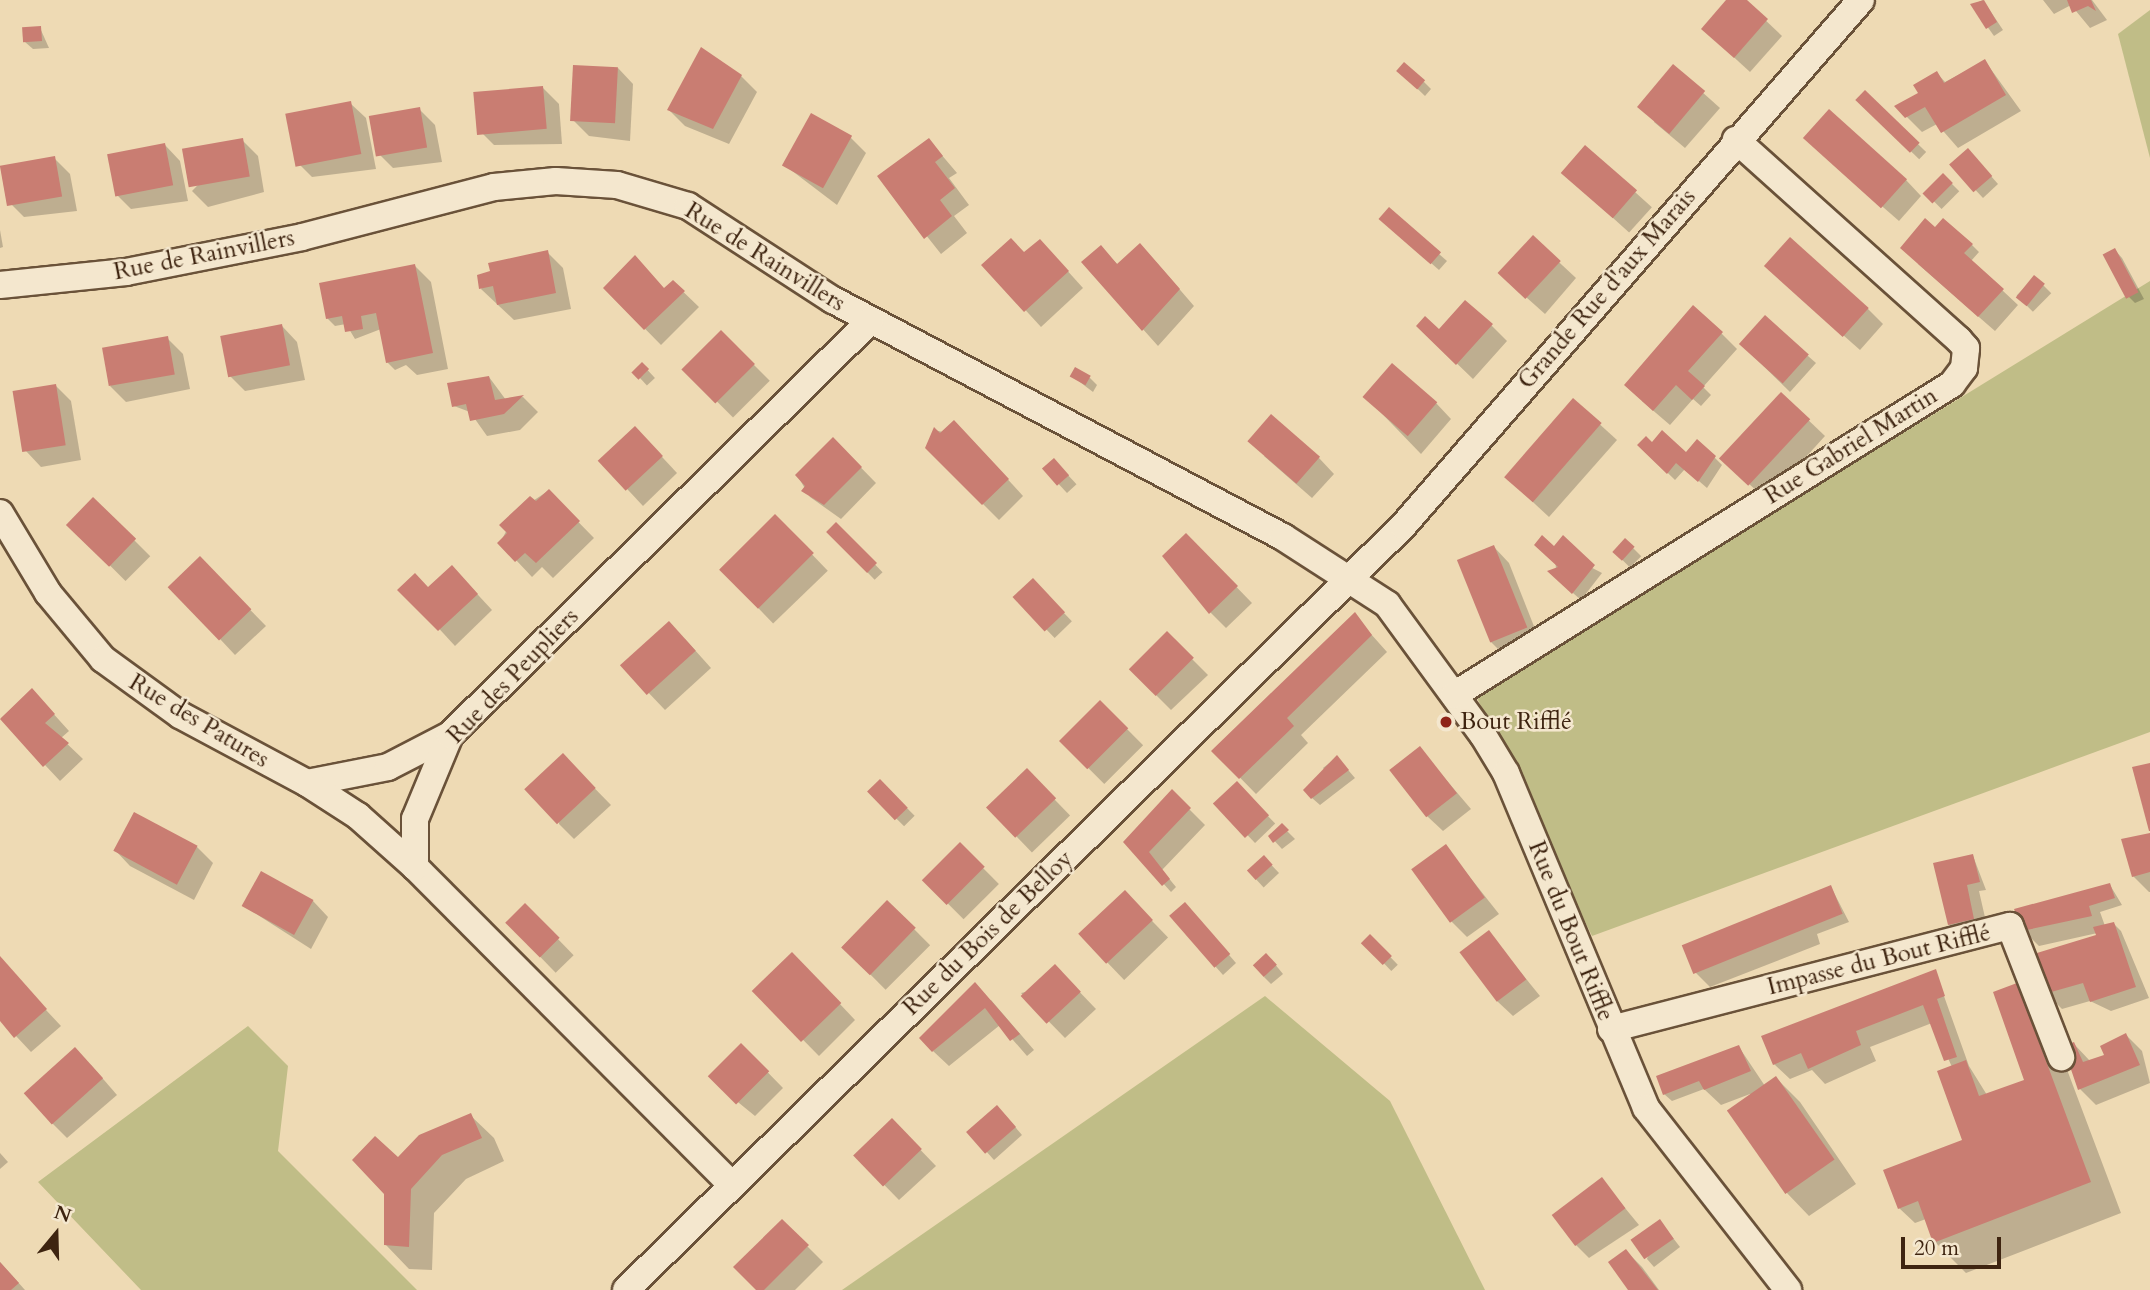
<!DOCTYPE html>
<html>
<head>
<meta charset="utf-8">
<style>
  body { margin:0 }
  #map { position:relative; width:2150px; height:1290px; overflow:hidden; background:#eedab4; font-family:Cardo,serif }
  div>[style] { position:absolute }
  .green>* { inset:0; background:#c0bd87 }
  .shadow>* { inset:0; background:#0003; transform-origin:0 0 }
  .building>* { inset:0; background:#c97d72; transform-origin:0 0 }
  .roads { filter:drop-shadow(2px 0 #6a5239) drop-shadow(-2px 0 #6a5239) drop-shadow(0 2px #6a5239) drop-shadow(0 -2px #6a5239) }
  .minor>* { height:26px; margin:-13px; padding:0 13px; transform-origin:13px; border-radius:13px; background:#f4e7ce }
  .dots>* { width:19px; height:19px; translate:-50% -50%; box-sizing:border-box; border:4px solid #f4e7ce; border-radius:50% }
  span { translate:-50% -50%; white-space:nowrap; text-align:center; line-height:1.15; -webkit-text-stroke:5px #f4e7ce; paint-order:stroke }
  .street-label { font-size:24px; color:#3e2410 }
  .poi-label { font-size:24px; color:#3e2410 }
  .left { translate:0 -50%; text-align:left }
  .north { position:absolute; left:21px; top:1199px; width:70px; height:70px; -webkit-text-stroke:5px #f4e7ce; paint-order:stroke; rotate:19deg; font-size:19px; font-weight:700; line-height:28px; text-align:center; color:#3e2410 }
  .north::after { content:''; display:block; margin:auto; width:24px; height:32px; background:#3e2410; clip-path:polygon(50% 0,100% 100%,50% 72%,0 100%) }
  .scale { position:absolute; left:1901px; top:1237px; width:100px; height:32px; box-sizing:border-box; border:4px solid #3e2410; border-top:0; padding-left:9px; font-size:21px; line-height:24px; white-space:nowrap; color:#3e2410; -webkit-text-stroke:5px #f4e7ce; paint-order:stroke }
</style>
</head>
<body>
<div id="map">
  <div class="green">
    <div style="clip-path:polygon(2150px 10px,2150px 158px,2118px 34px)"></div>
    <div style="clip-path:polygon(2150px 281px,2150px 732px,1592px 936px,1476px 696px)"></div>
    <div style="clip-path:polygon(1265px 996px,1390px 1101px,1485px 1290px,842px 1290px)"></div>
    <div style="clip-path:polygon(248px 1026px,288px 1066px,278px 1151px,417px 1290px,141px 1290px,38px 1182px)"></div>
  </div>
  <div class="shadow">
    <div style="clip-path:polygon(1729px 0,1744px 0,1782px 36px,1750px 72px,1703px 29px)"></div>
    <div style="clip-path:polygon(1983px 0,2003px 30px,1994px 36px,1972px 5px)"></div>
    <div style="clip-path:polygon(2043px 0,2092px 0,2107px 20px,2090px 28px,2071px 5px,2054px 14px)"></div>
    <div style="clip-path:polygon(40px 28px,49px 48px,33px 49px,25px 42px)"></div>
    <div style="clip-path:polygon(1985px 61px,2021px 111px,1958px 148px,1937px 124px,1922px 132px,1906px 116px,1937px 73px,1945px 82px)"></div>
    <div style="clip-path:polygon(1673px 66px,1720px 108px,1685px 148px,1654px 122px)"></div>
    <div style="clip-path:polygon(618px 68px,633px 84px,630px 141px,589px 136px,573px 120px)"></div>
    <div style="clip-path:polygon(1399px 71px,1424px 82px,1431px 89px,1425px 96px)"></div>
    <div style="clip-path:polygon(741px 76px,757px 92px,729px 144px,685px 126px,669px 110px)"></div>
    <div style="clip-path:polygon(543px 88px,559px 104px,562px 144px,494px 145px,478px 129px)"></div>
    <div style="left:1865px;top:93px;width:85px;height:10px;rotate:44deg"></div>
    <div style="clip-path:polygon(350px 103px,366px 118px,376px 169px,312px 177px,296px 161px)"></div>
    <div style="clip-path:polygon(419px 109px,435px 125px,442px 162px,393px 168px,377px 152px)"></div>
    <div style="clip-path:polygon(851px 138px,866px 153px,837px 205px,783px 164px)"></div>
    <div style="clip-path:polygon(242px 140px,258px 156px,264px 192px,208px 207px,192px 191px)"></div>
    <div style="clip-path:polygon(929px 140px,957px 173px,949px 178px,969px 205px,954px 216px,967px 233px,941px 254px,880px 177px)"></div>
    <div style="clip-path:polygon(165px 145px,180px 161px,188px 201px,131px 209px,115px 193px)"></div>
    <div style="left:1585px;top:147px;width:90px;height:34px;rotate:42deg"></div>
    <div style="clip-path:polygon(1821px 153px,1906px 180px,1921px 196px,1899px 221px)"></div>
    <div style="clip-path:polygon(54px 158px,70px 174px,77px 211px,24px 217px,8px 201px)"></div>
    <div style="clip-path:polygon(1975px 158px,1998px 184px,1983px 198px,1952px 165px)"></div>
    <div style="left:1943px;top:175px;width:23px;height:25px;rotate:45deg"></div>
    <div style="clip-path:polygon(1389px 226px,1439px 254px,1447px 261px,1439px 270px)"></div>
    <div style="clip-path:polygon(1935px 229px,1972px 245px,1979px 252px,1971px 261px,2018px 305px,1995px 331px,1918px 264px)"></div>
    <div style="clip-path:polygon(0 230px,3px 247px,0 248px)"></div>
    <div style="clip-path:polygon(1533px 238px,1576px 278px,1545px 314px,1518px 290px)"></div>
    <div style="clip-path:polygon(1101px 247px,1118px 265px,1156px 262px,1194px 306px,1158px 346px,1083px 262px)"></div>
    <div style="clip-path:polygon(2115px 250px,2122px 258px,2144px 299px,2135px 303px,2128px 296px)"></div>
    <div style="clip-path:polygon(547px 252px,563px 268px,571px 309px,514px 320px,481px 289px,492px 273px)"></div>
    <div style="clip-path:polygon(1025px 254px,1055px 257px,1083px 288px,1041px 327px,984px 265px)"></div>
    <div style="clip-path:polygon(415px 266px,431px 282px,448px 369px,417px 375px,406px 365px,395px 370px,387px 362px,381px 329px,355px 339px,346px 324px,335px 326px,327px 318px)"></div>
    <div style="left:2035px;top:277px;width:23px;height:26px;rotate:45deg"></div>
    <div style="clip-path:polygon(1782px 281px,1867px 308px,1883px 324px,1860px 350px)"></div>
    <div style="clip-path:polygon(673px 282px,699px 307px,661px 345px,605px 288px,665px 290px)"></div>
    <div style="clip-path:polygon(1491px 325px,1507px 341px,1473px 379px,1418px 326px,1440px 332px)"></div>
    <div style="clip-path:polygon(282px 326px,297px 342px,305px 380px,245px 391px,230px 376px)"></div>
    <div style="left:721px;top:332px;width:69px;height:52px;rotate:45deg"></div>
    <div style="clip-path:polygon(1721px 333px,1737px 349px,1703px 387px,1711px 395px,1701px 406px,1693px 399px,1670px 425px,1642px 401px)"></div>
    <div style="clip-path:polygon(167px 338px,183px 354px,190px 389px,126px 402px,110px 386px)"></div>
    <div style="clip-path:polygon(1744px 347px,1808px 356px,1816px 363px,1790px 392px)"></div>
    <div style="left:642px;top:364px;width:19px;height:11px;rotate:47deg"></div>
    <div style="clip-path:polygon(1072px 376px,1090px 378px,1097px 385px,1093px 392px)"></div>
    <div style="clip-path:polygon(489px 377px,506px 400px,523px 397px,538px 412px,520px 430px,487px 436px,470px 412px,454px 406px)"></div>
    <div style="clip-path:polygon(55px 385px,71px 401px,81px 460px,41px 467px,26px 451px)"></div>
    <div style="clip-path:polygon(1781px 394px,1825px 436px,1767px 500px,1739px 475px)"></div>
    <div style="clip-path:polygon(1365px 396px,1436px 403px,1451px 419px,1421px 454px)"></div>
    <div style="clip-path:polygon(1573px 400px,1617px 440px,1549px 517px,1522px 492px)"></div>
    <div style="clip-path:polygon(934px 430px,970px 438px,1023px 496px,999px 520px,927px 448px)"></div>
    <div style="clip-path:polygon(833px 439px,876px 483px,841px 519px,810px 497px,797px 475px)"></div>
    <div style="clip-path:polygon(650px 444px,677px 473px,643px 506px,601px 461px)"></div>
    <div style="clip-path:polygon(1639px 445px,1714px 457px,1722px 465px,1707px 488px,1685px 469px,1675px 480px)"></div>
    <div style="clip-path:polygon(1264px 456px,1319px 458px,1334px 474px,1312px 498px)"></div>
    <div style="left:1054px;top:460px;width:33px;height:13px;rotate:47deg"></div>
    <div style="clip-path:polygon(548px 491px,594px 538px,553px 578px,542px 567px,532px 577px,500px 543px,516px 512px)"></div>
    <div style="left:93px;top:499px;width:81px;height:35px;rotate:45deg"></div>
    <div style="left:775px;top:516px;width:76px;height:76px;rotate:46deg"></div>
    <div style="left:836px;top:524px;width:67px;height:11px;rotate:46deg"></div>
    <div style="clip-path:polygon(1186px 535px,1252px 603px,1226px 628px,1210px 612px)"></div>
    <div style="left:1625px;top:540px;width:23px;height:16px;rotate:45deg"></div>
    <div style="clip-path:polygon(1494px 547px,1509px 563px,1541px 644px,1507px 658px,1491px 642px)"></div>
    <div style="clip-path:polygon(1554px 548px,1602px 573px,1581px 600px,1557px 579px)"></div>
    <div style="clip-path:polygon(200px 559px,266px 626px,235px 655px,220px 639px)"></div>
    <div style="left:1033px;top:581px;width:56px;height:24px;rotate:46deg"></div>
    <div style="clip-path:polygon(467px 583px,492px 610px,455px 646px,421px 609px,429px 590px)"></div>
    <div style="clip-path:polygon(1354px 615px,1387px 652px,1301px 735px,1308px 743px,1256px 794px,1214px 751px)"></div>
    <div style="clip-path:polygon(1167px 634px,1208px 675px,1171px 710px,1156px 695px)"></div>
    <div style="clip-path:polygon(685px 639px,711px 668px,665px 710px,625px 668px)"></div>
    <div style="clip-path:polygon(32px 690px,69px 731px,61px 738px,83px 759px,60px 781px,1px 718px)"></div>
    <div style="left:1100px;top:702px;width:61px;height:55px;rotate:45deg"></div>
    <div style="clip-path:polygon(1419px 748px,1471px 809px,1443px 831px,1427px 816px)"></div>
    <div style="clip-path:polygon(563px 756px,611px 805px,574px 839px,559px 824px)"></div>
    <div style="clip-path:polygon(1337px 757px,1355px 778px,1320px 805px,1312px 798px,1327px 773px,1323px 768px)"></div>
    <div style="left:1027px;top:771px;width:62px;height:53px;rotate:46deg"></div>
    <div style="left:880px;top:781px;width:49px;height:15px;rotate:45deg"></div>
    <div style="left:1237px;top:784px;width:55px;height:28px;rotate:46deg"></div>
    <div style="clip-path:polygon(1172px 792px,1205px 825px,1162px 870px,1176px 887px,1171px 892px,1126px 842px)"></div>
    <div style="clip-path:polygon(1282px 826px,1295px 839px,1282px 849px,1270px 836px)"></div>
    <div style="clip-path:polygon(2150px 835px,2150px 892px,2149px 892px,2133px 876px)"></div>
    <div style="left:960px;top:845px;width:55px;height:50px;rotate:45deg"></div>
    <div style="clip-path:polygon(197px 847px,213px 863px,194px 900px,130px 866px,115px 850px)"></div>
    <div style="clip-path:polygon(1446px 847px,1499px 914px,1467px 937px,1451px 921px)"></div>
    <div style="clip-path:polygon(1973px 856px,1986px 890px,1979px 891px,1989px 935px,1965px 940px,1949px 925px)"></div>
    <div style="left:1264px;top:857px;width:22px;height:21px;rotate:47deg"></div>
    <div style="clip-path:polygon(2110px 885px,2122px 905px,2100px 912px,2105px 926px,2114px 924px,2121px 931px,2149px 998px,2111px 1011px,2090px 1001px,2062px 1009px,2046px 993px,2102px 932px,2039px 946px,2023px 930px)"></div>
    <div style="clip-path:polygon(1831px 887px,1849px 922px,1817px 934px,1820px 944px,1710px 987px,1694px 971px)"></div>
    <div style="left:1125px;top:893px;width:62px;height:61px;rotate:46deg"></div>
    <div style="clip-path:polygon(313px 901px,328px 917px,311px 949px,244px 906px)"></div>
    <div style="left:887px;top:902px;width:61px;height:63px;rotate:45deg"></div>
    <div style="left:525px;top:905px;width:70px;height:25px;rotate:46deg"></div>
    <div style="clip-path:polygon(1192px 912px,1236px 963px,1223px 975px,1171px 916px)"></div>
    <div style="clip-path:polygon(1489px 933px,1540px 996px,1513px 1016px,1497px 1001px)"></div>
    <div style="left:1370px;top:936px;width:40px;height:9px;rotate:46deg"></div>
    <div style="clip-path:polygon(0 961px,61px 1026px,31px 1052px,0 1019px)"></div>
    <div style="clip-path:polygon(1274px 963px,1283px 974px,1271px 984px,1264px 977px)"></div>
    <div style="clip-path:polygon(808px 970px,855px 1020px,819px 1056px,755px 991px)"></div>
    <div style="clip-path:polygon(1935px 971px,1969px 1066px,1987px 1095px,2027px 1081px,2017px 985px,2024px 993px,2063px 1059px,2121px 1213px,1966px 1273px,1935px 1242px,1926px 1219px,1915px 1223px,1899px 1208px,1965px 1141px,1952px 1067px,1932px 1023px,1870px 1047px,1876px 1061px,1825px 1084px,1812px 1070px,1790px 1079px,1774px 1064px)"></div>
    <div style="clip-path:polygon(1070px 982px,1096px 1009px,1065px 1038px,1021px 993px)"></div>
    <div style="clip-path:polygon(991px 1000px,1034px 1050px,1027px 1056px,1000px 1025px,949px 1066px,933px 1051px)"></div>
    <div style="clip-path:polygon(2126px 1035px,2142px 1051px,2150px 1083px,2096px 1105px,2080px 1089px,2074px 1044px,2090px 1061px,2106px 1056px)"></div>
    <div style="clip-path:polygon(741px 1045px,783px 1088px,755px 1116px,717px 1085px,730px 1093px)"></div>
    <div style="clip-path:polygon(1739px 1047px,1765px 1086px,1776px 1078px,1800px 1102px,1856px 1184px,1809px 1216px,1786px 1192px,1750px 1094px,1721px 1105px,1704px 1089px,1672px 1101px,1664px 1094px)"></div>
    <div style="clip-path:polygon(91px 1065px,117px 1095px,67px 1138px,51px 1122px)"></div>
    <div style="clip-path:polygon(470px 1115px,494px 1138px,504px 1161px,466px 1179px,434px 1213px,432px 1270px,409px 1269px,386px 1245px,398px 1160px)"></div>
    <div style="clip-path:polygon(1005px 1115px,1022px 1135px,994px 1160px,969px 1132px)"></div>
    <div style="clip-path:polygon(909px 1138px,936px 1166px,899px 1200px,855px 1155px)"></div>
    <div style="clip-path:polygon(0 1153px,8px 1162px,0 1169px)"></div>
    <div style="clip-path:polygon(1602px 1180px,1639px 1225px,1589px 1258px,1573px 1242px)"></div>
    <div style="clip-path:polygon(782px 1221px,823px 1262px,795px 1290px,758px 1290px)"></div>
    <div style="clip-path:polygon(1660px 1221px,1680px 1247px,1654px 1267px,1647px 1259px)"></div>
    <div style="clip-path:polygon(1626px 1251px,1642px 1267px,1659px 1290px,1630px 1290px)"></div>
    <div style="clip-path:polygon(0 1262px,25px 1290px,0 1290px)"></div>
  </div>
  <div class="building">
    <div style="clip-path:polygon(1726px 0,1747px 0,1768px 19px,1734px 58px,1701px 29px)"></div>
    <div style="clip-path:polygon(1984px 0,1997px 22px,1986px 29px,1970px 4px)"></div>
    <div style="clip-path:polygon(2067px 0,2091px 0,2096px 11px,2088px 6px,2072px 13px)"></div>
    <div style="left:41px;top:26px;width:15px;height:19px;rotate:86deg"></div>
    <div style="clip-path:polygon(701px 47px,742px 75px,713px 129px,667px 110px)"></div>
    <div style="clip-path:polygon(1985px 59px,2006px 95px,1941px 133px,1925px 107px,1905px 118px,1894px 106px,1918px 93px,1913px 85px,1937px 71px,1944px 83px)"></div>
    <div style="left:1404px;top:62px;width:28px;height:12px;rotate:41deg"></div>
    <div style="left:1673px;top:64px;width:42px;height:56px;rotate:40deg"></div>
    <div style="left:573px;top:65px;width:45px;height:56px;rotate:3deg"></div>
    <div style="left:543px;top:86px;width:43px;height:70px;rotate:85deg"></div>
    <div style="left:1865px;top:90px;width:76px;height:14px;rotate:44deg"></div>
    <div style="left:351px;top:101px;width:54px;height:67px;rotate:79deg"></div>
    <div style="left:420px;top:107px;width:41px;height:52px;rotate:80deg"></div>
    <div style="left:1829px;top:109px;width:105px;height:39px;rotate:42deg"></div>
    <div style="left:811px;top:113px;width:47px;height:60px;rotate:29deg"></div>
    <div style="left:243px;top:138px;width:39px;height:62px;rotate:80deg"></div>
    <div style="clip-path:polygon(929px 138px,943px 156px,935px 162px,955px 188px,940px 200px,952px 216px,924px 239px,877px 176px)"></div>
    <div style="left:165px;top:143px;width:43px;height:59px;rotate:79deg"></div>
    <div style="left:1585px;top:145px;width:69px;height:37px;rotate:41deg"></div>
    <div style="left:1968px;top:148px;width:37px;height:25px;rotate:49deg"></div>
    <div style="left:55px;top:156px;width:41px;height:56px;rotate:80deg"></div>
    <div style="left:1943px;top:173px;width:14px;height:29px;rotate:45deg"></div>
    <div style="left:1389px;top:207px;width:69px;height:16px;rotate:41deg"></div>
    <div style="clip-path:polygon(1925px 218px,1935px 227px,1943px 218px,1973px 244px,1964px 253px,2004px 289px,1978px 317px,1900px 248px)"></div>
    <div style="left:1533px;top:235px;width:38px;height:52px;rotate:43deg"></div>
    <div style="left:1790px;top:237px;width:106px;height:39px;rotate:42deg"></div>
    <div style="clip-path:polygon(1011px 238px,1024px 252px,1040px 239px,1069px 271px,1024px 312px,981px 265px)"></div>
    <div style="clip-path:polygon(1140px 243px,1180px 289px,1142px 331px,1081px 262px,1101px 245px,1117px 264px)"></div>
    <div style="left:2115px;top:248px;width:50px;height:14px;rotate:62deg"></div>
    <div style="clip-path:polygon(548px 250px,556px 293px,497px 305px,493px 286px,479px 289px,477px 275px,490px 271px,488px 263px)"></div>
    <div style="clip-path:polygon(635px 255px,664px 288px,673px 280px,685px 291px,644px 330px,603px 288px)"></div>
    <div style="clip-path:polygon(415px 264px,433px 353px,386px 363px,376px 313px,361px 316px,363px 329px,345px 332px,342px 316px,326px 319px,319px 283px)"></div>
    <div style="left:2034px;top:275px;width:14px;height:29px;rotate:39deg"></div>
    <div style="clip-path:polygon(1465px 300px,1493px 324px,1456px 365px,1416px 326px,1425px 316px,1439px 329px)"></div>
    <div style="clip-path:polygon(1693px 305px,1723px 332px,1688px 371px,1705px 386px,1692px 400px,1676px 385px,1653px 411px,1624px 385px)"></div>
    <div style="left:1765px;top:315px;width:59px;height:39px;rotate:42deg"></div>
    <div style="left:282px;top:324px;width:42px;height:63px;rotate:79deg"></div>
    <div style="left:721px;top:330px;width:48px;height:56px;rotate:45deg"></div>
    <div style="left:168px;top:336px;width:39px;height:67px;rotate:80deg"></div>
    <div style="left:642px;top:362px;width:10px;height:15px;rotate:45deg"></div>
    <div style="left:1392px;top:363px;width:60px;height:45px;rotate:41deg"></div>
    <div style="left:1075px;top:367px;width:18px;height:11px;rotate:29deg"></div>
    <div style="clip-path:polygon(489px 376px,495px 400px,524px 395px,504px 414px,470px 421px,466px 404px,452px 407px,447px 383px)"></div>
    <div style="left:56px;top:384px;width:62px;height:44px;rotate:81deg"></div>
    <div style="left:1781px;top:392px;width:40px;height:91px;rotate:43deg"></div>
    <div style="left:1573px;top:398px;width:38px;height:105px;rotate:41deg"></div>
    <div style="left:1271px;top:414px;width:65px;height:36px;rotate:41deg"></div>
    <div style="clip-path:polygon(954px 420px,1009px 479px,982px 505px,925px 448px,934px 427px,940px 433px)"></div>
    <div style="left:635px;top:426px;width:41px;height:51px;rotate:47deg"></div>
    <div style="clip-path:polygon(1662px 430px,1686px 452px,1697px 439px,1716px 456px,1698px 482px,1676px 463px,1667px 474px,1637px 445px,1646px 436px,1652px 442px)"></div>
    <div style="clip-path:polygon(833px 437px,862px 467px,824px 505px,801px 491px,805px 486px,795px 475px)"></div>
    <div style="left:1054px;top:458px;width:23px;height:16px;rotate:49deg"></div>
    <div style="clip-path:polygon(549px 489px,580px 521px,536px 563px,525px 553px,515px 562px,497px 543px,507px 533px,499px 525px,530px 496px,536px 501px)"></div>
    <div style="left:93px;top:497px;width:60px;height:39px;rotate:44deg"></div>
    <div style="left:775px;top:514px;width:55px;height:79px;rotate:45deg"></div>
    <div style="left:836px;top:522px;width:58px;height:14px;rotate:45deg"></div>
    <div style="clip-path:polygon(1186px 533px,1238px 586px,1209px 614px,1162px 556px)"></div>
    <div style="clip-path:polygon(1542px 535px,1554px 546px,1563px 535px,1595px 565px,1572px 594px,1547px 571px,1558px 567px,1534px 545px)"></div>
    <div style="left:1625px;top:538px;width:13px;height:19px;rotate:42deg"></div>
    <div style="left:1494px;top:545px;width:89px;height:40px;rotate:68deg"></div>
    <div style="left:200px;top:556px;width:74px;height:45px;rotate:46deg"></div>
    <div style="clip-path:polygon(452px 565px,478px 594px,438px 631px,397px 590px,415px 573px,428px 587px)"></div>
    <div style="left:1033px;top:578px;width:47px;height:28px;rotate:47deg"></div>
    <div style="clip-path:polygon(1355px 612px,1372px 635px,1287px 718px,1294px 726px,1239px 779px,1211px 751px)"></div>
    <div style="left:669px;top:621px;width:40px;height:66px;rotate:48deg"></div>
    <div style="left:1167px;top:631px;width:38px;height:54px;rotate:45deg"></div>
    <div style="clip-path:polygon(32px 688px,55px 714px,45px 723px,69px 743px,43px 767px,0 719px)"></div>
    <div style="left:1100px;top:700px;width:40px;height:58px;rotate:45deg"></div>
    <div style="left:1420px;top:746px;width:60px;height:39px;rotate:52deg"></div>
    <div style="left:563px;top:753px;width:48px;height:53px;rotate:47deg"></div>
    <div style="clip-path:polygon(1337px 755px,1349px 770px,1311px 799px,1303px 790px)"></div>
    <div style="clip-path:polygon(2150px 763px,2150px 831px,2149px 831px,2132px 767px)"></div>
    <div style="left:1027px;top:768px;width:42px;height:57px;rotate:46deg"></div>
    <div style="left:880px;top:779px;width:40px;height:18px;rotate:46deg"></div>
    <div style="left:1237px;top:781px;width:47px;height:33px;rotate:47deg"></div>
    <div style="clip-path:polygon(1172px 789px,1191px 808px,1149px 852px,1170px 879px,1162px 886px,1123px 842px)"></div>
    <div style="left:134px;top:812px;width:72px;height:44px;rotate:28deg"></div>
    <div style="clip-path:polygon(1282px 823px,1289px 830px,1273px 843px,1268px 836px)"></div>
    <div style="clip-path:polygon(2150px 833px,2150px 872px,2132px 877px,2121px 839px)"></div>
    <div style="left:960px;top:842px;width:35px;height:54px;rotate:45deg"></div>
    <div style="left:1446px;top:844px;width:66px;height:43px;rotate:54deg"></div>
    <div style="clip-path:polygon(1973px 854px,1980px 882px,1967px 885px,1974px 919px,1948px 925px,1933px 863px)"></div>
    <div style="left:1264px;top:855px;width:13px;height:23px;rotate:48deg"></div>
    <div style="left:261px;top:871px;width:60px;height:40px;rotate:29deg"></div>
    <div style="clip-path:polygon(2110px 883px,2115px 898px,2089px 906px,2092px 916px,2022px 931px,2014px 909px)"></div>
    <div style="left:1831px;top:885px;width:31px;height:161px;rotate:68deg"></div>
    <div style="left:1125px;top:890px;width:41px;height:64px;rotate:47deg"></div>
    <div style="left:887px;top:900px;width:40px;height:66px;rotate:44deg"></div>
    <div style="left:1185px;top:902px;width:69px;height:21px;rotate:49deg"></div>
    <div style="left:525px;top:903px;width:49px;height:28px;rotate:45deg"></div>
    <div style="clip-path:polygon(2114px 922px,2136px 987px,2090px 1002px,2083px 983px,2044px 994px,2030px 955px,2096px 935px,2093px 927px)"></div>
    <div style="left:1489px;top:930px;width:62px;height:37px;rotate:53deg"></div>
    <div style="left:1370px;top:934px;width:31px;height:13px;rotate:45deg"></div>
    <div style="left:792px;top:952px;width:71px;height:56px;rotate:46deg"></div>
    <div style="left:1266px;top:953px;width:16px;height:18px;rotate:47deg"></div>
    <div style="clip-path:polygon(0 956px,47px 1009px,14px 1038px,0 1021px)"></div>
    <div style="left:1055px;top:964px;width:38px;height:47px;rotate:47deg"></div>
    <div style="clip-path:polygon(1936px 969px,1945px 996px,1937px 999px,1957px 1057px,1944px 1061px,1923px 1005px,1856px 1031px,1861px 1045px,1808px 1069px,1801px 1053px,1773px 1065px,1761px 1036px)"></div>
    <div style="clip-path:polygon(975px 982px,1020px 1034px,1010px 1041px,985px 1008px,932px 1052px,919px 1038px)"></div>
    <div style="clip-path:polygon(2017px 983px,2091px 1182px,1933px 1243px,1918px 1201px,1898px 1209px,1883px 1170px,1962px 1140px,1937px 1071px,1966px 1060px,1979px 1096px,2024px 1080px,1993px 992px)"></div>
    <div style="clip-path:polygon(2126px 1033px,2140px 1065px,2078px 1090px,2063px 1046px,2074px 1042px,2083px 1062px,2104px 1055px,2100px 1046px)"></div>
    <div style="left:741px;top:1043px;width:40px;height:47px;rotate:45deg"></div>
    <div style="clip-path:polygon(1739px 1045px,1751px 1071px,1704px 1090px,1699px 1081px,1663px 1095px,1656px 1076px)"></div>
    <div style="left:75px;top:1047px;width:42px;height:69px;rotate:48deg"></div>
    <div style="left:1776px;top:1076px;width:102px;height:60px;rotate:55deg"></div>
    <div style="left:997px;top:1105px;width:29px;height:41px;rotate:49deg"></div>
    <div style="clip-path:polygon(471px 1113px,482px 1138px,442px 1155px,411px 1189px,409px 1247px,384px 1245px,384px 1194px,352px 1160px,375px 1136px,398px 1157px,419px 1135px)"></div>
    <div style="left:892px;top:1118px;width:43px;height:54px;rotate:46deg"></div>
    <div style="left:1602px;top:1177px;width:39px;height:63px;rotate:53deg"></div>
    <div style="clip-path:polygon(782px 1219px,809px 1245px,764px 1290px,756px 1290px,733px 1267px)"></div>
    <div style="left:1660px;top:1219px;width:24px;height:36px;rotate:55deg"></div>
    <div style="clip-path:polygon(1626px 1249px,1658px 1290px,1628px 1290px,1608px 1262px)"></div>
    <div style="clip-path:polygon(0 1262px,19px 1283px,11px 1290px,0 1290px)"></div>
  </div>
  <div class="roads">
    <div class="minor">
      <div style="left:0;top:285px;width:127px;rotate:-5.9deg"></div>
      <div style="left:126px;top:272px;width:179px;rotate:-11.2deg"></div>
      <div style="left:302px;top:237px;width:198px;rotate:-14.6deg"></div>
      <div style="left:494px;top:187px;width:62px;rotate:-5.5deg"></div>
      <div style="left:556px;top:181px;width:61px;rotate:3.8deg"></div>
      <div style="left:617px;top:185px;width:74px;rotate:16.5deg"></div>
      <div style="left:688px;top:206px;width:173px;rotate:33deg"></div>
      <div style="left:833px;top:300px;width:509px;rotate:27.77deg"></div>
      <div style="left:1283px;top:537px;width:124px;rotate:32.8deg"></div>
      <div style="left:1387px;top:604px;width:162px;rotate:53.8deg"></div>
      <div style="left:1483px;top:735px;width:44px;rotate:58.8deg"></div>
      <div style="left:1506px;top:773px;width:363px;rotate:67.3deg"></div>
      <div style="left:1646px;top:1108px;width:231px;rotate:52deg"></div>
      <div style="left:0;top:513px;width:93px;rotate:59deg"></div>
      <div style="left:48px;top:593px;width:86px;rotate:50.2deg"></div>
      <div style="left:103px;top:659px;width:95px;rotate:36deg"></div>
      <div style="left:180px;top:715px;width:144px;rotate:28.2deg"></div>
      <div style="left:307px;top:783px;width:83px;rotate:-11.2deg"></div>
      <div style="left:388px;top:767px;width:70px;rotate:-27.3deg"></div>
      <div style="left:1454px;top:695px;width:587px;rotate:-31.98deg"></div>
      <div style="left:1952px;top:384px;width:20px;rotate:-53deg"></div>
      <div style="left:1964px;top:368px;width:20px;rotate:-84deg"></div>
      <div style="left:1966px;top:348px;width:11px;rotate:-131deg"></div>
      <div style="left:1959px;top:340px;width:300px;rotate:-138.1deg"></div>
      <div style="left:307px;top:783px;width:61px;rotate:32.9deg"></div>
      <div style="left:358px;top:816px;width:76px;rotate:41.8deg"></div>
      <div style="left:1611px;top:1029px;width:412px;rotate:-14.5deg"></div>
      <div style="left:2010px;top:926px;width:141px;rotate:68.7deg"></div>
      <div style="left:730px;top:1183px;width:446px;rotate:-134.9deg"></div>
      <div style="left:415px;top:867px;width:48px;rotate:-90deg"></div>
      <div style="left:415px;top:819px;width:91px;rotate:-67.4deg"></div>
      <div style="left:450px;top:735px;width:590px;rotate:-44.59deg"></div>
      <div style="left:626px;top:1290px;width:1090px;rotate:-44.52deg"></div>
      <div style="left:1403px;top:526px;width:697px;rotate:-48.95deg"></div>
    </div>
  </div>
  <div class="dots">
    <div style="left:1446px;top:722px;background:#8f2418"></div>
  </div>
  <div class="street-label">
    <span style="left:204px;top:255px;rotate:-11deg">Rue de Rainvillers</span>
    <span style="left:765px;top:257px;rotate:32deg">Rue de Rainvillers</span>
    <span style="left:1607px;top:289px;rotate:-49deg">Grande Rue d'aux Marais</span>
    <span style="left:1851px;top:446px;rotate:-32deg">Rue Gabriel Martin</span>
    <span style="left:513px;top:676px;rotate:-46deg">Rue des Peupliers</span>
    <span style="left:199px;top:721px;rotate:31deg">Rue des Patures</span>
    <span style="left:1571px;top:931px;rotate:68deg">Rue du Bout Riffle</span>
    <span style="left:988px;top:933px;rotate:-44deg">Rue du Bois de Belloy</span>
    <span style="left:1879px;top:960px;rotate:-14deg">Impasse du Bout Rifflé</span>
  </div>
  <div class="poi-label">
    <span class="left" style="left:1460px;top:722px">Bout Rifflé</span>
  </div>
  <div class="north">N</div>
  <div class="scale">20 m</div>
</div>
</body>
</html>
